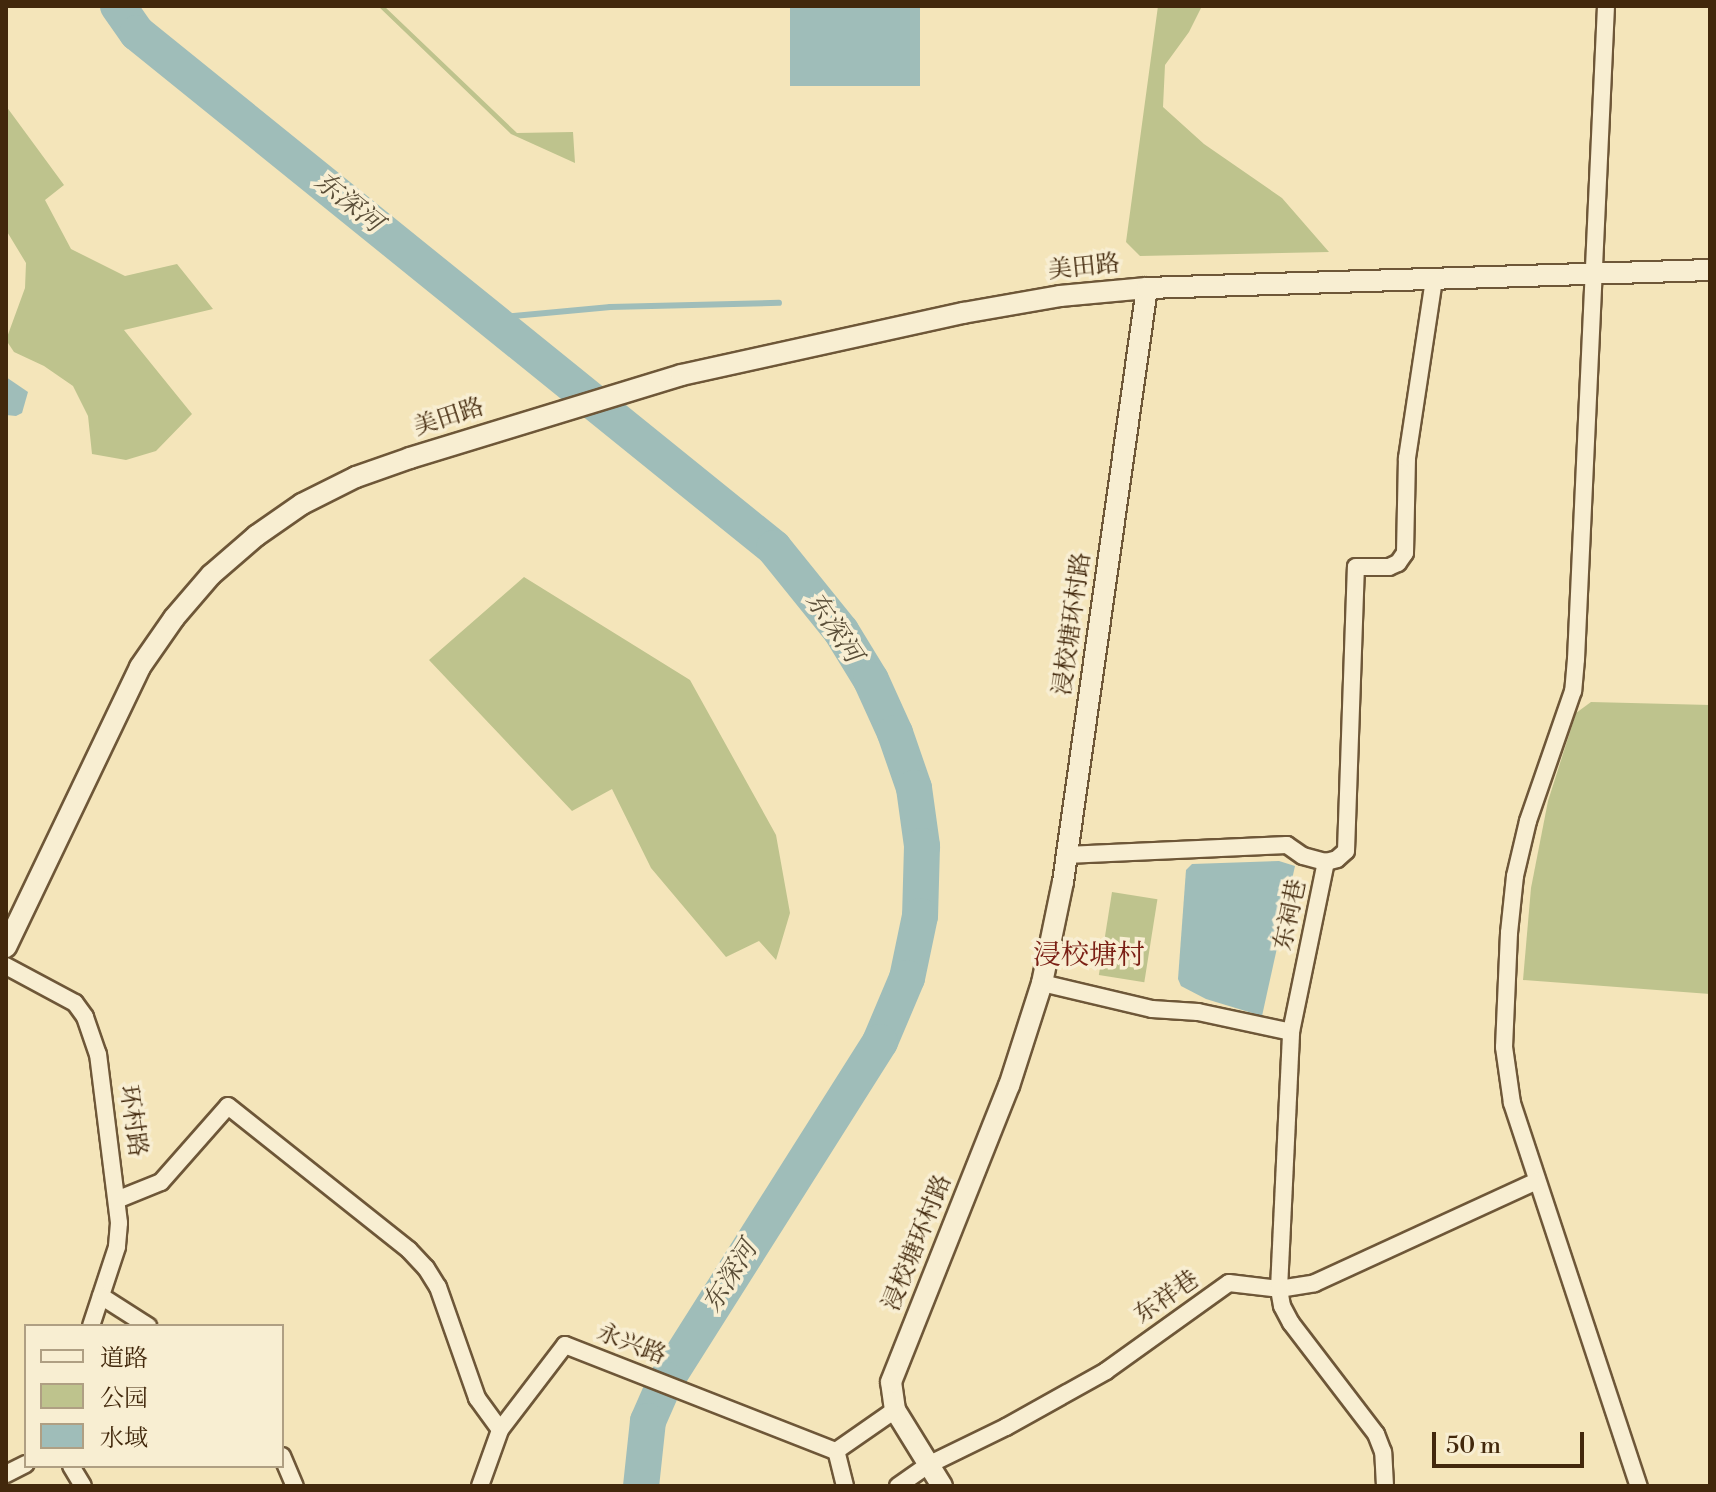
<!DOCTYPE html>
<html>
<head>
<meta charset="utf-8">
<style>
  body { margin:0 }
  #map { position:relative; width:1716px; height:1492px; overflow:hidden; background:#f4e5ba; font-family:"Libre Bodoni","Noto Serif SC",serif }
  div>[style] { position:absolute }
  .green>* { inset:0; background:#bec38d; transform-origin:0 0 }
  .water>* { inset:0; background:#9fbdb9; transform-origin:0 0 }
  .stream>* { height:6px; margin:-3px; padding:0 3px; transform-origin:3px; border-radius:3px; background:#9fbdb9 }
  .river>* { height:36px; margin:-18px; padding:0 18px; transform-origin:18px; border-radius:18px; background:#9fbdb9 }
  .roads { filter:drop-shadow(2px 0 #6e5738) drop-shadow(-2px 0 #6e5738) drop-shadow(0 2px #6e5738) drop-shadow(0 -2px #6e5738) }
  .minor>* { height:16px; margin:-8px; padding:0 8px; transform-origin:8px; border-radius:8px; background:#f8eed2 }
  .tertiary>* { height:20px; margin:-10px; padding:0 10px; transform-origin:10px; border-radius:10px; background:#f8eed2 }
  span { translate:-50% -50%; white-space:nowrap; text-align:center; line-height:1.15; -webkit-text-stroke:7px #f8eed2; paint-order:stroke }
  .street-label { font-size:24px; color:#42280c }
  .water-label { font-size:26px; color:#594d37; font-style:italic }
  .quarter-label { font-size:28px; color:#7a1f14 }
  .frame { position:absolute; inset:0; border:8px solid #42280c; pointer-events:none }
  .legend { position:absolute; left:24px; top:1324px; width:260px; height:144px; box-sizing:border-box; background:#f8eed2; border:2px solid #af9f83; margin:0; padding:10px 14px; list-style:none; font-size:24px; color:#42280c }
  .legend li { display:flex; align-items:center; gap:16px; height:40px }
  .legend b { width:40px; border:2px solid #af9f83 }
  .scale { position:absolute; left:1432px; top:1432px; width:152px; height:36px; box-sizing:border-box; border:4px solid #42280c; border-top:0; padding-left:10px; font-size:24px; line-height:28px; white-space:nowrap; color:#42280c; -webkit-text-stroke:6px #f8eed2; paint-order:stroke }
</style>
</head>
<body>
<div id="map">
  <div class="green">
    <div style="clip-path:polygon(378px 6px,384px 6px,517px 133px,573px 132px,575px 163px,511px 134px)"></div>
    <div style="clip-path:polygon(1158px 6px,1202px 6px,1189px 32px,1165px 65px,1163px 107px,1204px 144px,1282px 198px,1329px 252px,1140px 256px,1126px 242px)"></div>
    <div style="clip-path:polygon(6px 106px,64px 185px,45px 200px,71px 249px,125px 276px,177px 264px,213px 309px,124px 330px,192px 414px,156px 451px,126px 460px,92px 454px,88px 416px,73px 386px,44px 366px,14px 352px,6px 340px,25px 288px,26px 263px,6px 230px)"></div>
    <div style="clip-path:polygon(524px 577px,690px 680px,776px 835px,790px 913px,776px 960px,759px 941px,726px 957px,651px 868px,612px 789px,572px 811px,429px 660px)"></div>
    <div style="clip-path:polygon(1591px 702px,1710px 705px,1710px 994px,1523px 980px,1531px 888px,1548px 801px,1576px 713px)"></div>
    <div style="left:1112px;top:892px;width:46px;height:84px;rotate:9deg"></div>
  </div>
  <div class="water">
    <div style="left:790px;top:6px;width:130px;height:80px"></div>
    <div style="clip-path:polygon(6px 377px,28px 392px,22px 413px,16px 416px,6px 415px)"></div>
    <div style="clip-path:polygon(1279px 861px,1295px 866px,1262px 1016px,1206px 999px,1181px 986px,1178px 979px,1186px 870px,1192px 864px)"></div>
  </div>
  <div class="stream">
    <div style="left:491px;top:318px;width:120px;rotate:-5.3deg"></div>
    <div style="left:610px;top:307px;width:169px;rotate:-1.4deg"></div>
  </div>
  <div class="river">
    <div style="left:118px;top:6px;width:33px;rotate:55deg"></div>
    <div style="left:137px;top:33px;width:819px;rotate:38.95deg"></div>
    <div style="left:774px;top:548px;width:107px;rotate:51.1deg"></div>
    <div style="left:841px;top:631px;width:57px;rotate:58.5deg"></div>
    <div style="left:871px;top:680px;width:58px;rotate:65.6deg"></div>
    <div style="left:895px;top:733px;width:58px;rotate:70.9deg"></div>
    <div style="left:914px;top:788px;width:59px;rotate:82.1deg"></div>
    <div style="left:922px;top:846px;width:70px;rotate:91.6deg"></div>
    <div style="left:920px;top:916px;width:63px;rotate:101.8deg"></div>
    <div style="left:907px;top:978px;width:69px;rotate:112.9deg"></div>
    <div style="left:880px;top:1042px;width:400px;rotate:122.3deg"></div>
    <div style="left:666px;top:1380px;width:45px;rotate:113.7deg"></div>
    <div style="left:648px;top:1421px;width:65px;rotate:96.1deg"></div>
  </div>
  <div class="roads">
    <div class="minor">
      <div style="left:1606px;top:6px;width:654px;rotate:92.63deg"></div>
      <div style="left:1576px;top:659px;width:32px;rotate:95deg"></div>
      <div style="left:1573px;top:691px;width:138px;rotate:109.1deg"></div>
      <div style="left:1528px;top:821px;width:57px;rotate:103.3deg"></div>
      <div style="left:1515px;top:876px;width:57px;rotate:96deg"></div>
      <div style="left:1509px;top:933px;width:114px;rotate:92.5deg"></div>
      <div style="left:1504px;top:1047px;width:57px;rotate:81.9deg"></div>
      <div style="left:1512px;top:1103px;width:404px;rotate:71.7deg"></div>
      <div style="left:1066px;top:855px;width:221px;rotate:-2.6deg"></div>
      <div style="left:1287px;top:845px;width:19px;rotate:35deg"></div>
      <div style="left:1303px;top:856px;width:24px;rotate:15deg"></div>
      <div style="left:6px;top:966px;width:78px;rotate:28.2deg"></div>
      <div style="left:75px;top:1003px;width:17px;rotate:54deg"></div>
      <div style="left:85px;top:1017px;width:39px;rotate:71deg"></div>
      <div style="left:98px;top:1054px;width:170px;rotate:82.9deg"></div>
      <div style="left:119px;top:1223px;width:24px;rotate:95deg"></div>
      <div style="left:117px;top:1247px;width:83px;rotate:108.2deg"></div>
      <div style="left:1042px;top:983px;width:113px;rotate:13.3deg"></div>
      <div style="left:1152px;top:1009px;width:46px;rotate:3.7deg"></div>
      <div style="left:1198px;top:1012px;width:95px;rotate:12.1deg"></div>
      <div style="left:119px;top:1199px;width:45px;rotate:-22deg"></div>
      <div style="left:161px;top:1182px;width:101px;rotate:-48.6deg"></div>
      <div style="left:228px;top:1106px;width:231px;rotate:38.5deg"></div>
      <div style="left:409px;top:1250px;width:25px;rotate:47deg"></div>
      <div style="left:426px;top:1268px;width:22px;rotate:58deg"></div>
      <div style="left:438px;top:1287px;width:118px;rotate:70.6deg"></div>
      <div style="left:477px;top:1398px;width:39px;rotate:54deg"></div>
      <div style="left:101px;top:1296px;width:56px;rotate:32.6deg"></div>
      <div style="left:282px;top:1456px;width:33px;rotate:67deg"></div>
      <div style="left:71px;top:1466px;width:23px;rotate:59deg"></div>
      <div style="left:6px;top:1474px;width:22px;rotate:-27deg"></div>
      <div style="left:480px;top:1486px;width:59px;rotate:-70.3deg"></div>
      <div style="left:500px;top:1430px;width:107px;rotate:-52.6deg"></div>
      <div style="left:565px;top:1345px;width:291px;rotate:21.4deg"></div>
      <div style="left:845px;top:1486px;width:36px;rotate:-104deg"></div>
      <div style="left:836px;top:1451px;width:72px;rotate:-34.8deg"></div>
      <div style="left:898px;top:1486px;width:37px;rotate:-35deg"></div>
      <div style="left:928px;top:1465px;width:87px;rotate:-26deg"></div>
      <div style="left:1006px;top:1427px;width:115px;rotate:-29.2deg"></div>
      <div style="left:1106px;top:1371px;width:151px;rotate:-35.6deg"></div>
      <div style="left:1229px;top:1283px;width:50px;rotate:6.8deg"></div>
      <div style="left:1279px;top:1289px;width:36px;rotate:-9deg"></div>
      <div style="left:1315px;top:1283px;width:244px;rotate:-24.7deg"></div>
      <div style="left:1385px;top:1486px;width:34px;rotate:-93deg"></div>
      <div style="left:1383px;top:1452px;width:19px;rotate:-111deg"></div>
      <div style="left:1376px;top:1434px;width:140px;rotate:-127.4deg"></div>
      <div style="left:1291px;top:1323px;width:19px;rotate:-118deg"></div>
      <div style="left:1282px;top:1306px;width:17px;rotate:-100deg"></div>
      <div style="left:1279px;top:1289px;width:257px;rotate:-87.3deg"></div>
      <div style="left:1291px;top:1032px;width:174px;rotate:-78.4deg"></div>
      <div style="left:1326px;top:862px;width:11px;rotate:-15deg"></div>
      <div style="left:1337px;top:859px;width:12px;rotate:-42deg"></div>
      <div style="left:1346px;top:851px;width:284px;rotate:-88deg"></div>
      <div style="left:1356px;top:567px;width:33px"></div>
      <div style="left:1389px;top:567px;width:10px;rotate:-24deg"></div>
      <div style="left:1398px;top:563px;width:12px;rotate:-55deg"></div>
      <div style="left:1405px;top:553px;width:95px;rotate:-88.8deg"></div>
      <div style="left:1407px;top:458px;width:181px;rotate:-81.4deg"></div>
    </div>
    <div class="tertiary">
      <div style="left:6px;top:947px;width:310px;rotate:-64.4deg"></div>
      <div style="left:140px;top:667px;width:60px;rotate:-55.2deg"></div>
      <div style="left:174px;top:618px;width:57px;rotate:-49.3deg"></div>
      <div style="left:211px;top:575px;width:60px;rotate:-40.9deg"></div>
      <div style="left:256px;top:536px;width:56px;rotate:-34.8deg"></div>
      <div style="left:302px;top:504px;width:60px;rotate:-26.6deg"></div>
      <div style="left:356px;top:477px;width:57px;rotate:-19.4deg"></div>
      <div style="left:410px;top:458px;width:283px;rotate:-17deg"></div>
      <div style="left:681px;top:375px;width:289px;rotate:-12.4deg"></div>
      <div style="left:963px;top:313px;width:98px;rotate:-9.9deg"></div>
      <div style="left:1060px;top:296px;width:87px;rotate:-5.3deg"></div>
      <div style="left:942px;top:1486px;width:89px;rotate:-121.7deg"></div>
      <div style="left:895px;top:1410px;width:28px;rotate:-98deg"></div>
      <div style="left:891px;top:1382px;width:319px;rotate:-68.3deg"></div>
      <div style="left:1009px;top:1086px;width:108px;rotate:-72.2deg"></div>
      <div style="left:1042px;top:983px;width:103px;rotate:-78.3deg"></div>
      <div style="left:1063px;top:882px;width:600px;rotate:-81.95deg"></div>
      <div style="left:1147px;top:288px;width:563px;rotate:-1.83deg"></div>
    </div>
  </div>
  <div class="street-label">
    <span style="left:1084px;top:268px;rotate:-6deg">美田路</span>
    <span style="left:449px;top:418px;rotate:-18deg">美田路</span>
    <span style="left:1073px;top:624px;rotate:-82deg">浸校塘环村路</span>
    <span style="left:1291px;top:915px;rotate:-78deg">东祠巷</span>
    <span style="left:132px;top:1121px;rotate:82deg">环村路</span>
    <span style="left:918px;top:1243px;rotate:-68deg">浸校塘环村路</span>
    <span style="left:1167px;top:1298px;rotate:-35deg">东祥巷</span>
    <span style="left:631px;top:1345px;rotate:21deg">永兴路</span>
  </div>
  <div class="water-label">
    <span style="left:348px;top:203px;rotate:39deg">东深河</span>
    <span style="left:833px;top:628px;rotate:56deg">东深河</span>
    <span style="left:731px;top:1277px;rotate:-58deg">东深河</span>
  </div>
  <div class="quarter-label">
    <span style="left:1089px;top:956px">浸校塘村</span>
  </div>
  <div class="frame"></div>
  <ul class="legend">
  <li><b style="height:10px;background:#f8eed2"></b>道路</li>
  <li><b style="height:22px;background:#bec38d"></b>公园</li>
  <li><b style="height:22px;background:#9fbdb9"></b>水域</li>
  </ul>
  <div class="scale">50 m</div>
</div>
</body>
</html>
